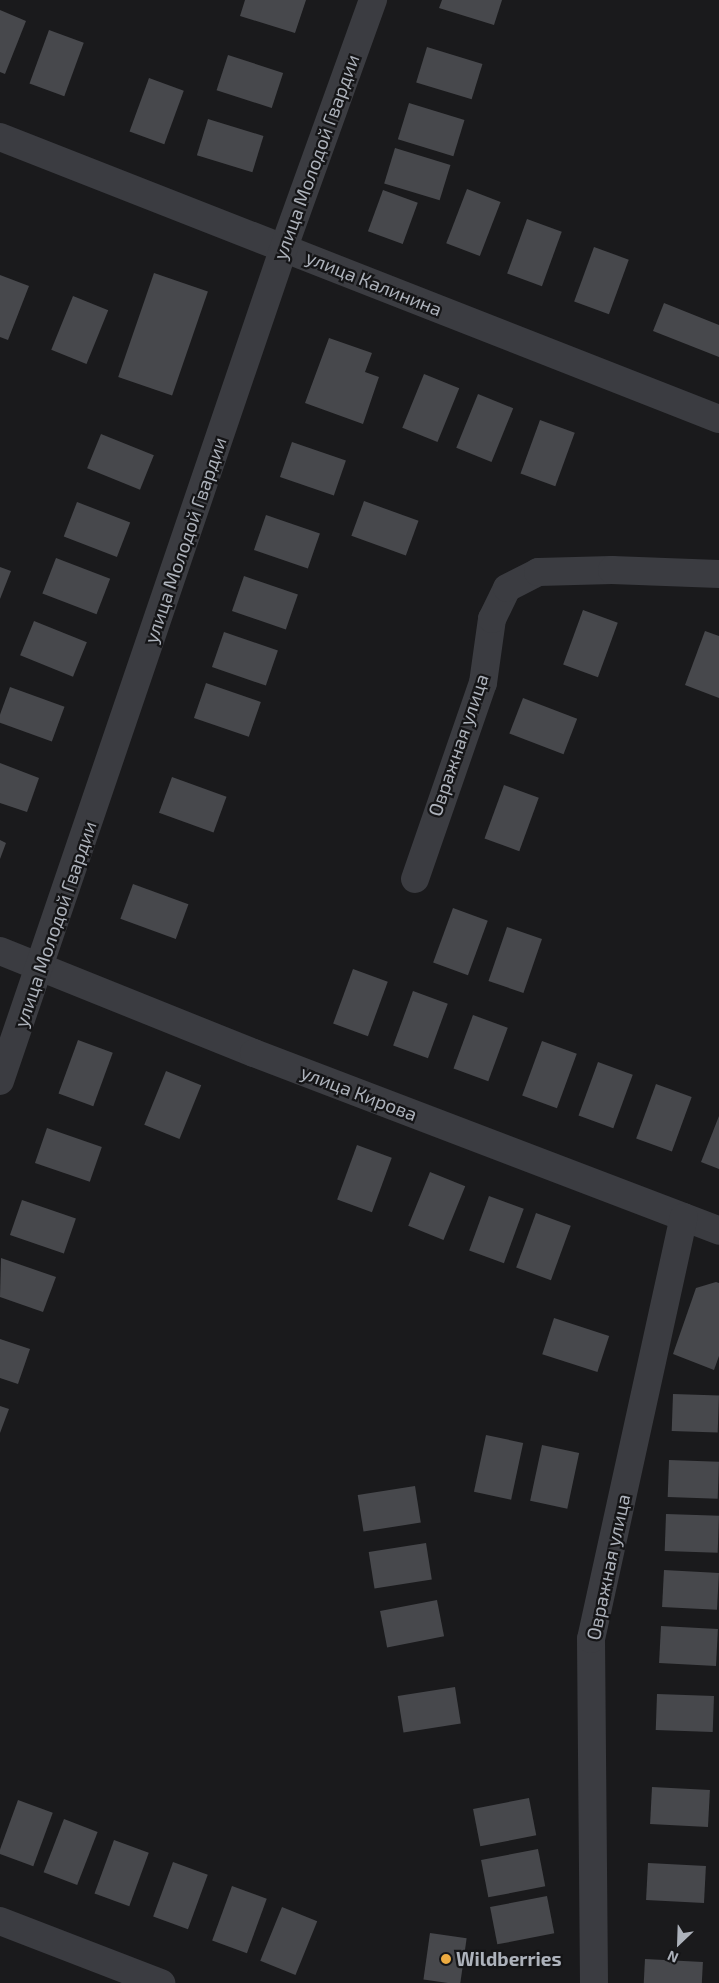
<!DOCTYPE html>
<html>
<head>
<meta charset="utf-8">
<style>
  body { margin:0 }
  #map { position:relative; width:719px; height:1983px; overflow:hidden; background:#1a1a1c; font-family:"Exo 2",sans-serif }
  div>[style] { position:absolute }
  .building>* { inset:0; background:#47484c; transform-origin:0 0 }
  .minor>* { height:28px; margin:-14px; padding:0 14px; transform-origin:14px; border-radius:14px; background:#3b3c41 }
  .dots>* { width:14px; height:14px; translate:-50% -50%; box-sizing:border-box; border:2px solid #151517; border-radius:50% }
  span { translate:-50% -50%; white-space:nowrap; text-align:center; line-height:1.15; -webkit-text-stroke:4.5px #151517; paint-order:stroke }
  .street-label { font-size:19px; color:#adb2bb }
  .poi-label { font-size:19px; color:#adb2bb; font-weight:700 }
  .left { translate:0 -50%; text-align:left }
  .north { position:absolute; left:654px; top:1918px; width:50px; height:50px; -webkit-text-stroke:4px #151517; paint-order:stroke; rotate:204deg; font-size:14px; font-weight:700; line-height:20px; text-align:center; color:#adb2bb }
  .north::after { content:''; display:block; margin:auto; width:18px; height:22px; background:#adb2bb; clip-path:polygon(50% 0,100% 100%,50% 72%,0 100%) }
</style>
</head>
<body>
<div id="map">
  <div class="building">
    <div style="clip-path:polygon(245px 0,306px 0,295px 33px,240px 16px)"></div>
    <div style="clip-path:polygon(442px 0,502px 0,494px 25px,439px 8px)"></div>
    <div style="clip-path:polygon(0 10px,26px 21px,5px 74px,0 72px)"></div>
    <div style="left:49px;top:30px;width:37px;height:57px;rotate:20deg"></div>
    <div style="left:427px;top:47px;width:58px;height:37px;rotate:17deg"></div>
    <div style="left:228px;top:55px;width:58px;height:37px;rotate:18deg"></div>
    <div style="left:149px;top:78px;width:37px;height:57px;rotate:20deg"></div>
    <div style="left:409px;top:103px;width:58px;height:38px;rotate:17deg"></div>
    <div style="left:208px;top:119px;width:58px;height:38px;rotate:17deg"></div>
    <div style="left:395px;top:148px;width:58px;height:37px;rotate:17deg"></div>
    <div style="left:467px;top:189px;width:36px;height:58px;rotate:21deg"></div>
    <div style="left:383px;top:190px;width:37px;height:44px;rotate:20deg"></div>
    <div style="left:527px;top:219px;width:37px;height:58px;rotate:20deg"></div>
    <div style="left:594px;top:247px;width:37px;height:58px;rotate:20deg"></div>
    <div style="left:154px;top:273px;width:57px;height:110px;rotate:19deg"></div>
    <div style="clip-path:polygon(0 275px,29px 286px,8px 340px,0 337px)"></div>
    <div style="left:73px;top:296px;width:38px;height:58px;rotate:22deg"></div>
    <div style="clip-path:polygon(664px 303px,719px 325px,719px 357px,653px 331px)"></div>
    <div style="clip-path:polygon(329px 338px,372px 353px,365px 372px,379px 377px,363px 424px,305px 403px)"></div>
    <div style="left:424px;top:374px;width:38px;height:58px;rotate:22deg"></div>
    <div style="left:478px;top:394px;width:38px;height:58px;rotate:22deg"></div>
    <div style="left:540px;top:420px;width:37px;height:57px;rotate:20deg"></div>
    <div style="left:101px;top:434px;width:57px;height:37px;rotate:22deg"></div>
    <div style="left:292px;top:442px;width:57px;height:37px;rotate:19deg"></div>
    <div style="left:364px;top:501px;width:58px;height:37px;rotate:20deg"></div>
    <div style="left:77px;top:502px;width:57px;height:37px;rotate:21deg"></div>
    <div style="left:266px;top:515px;width:57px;height:37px;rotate:19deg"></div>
    <div style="left:56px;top:558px;width:58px;height:38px;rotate:21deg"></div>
    <div style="clip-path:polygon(0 567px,11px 571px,0 599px)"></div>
    <div style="left:244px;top:576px;width:57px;height:37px;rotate:19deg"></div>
    <div style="left:583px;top:610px;width:37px;height:58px;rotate:20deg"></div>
    <div style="left:34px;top:621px;width:57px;height:37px;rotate:22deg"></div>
    <div style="clip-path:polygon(705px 631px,719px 636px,719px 698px,685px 685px)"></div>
    <div style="left:224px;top:632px;width:57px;height:37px;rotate:19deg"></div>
    <div style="left:206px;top:683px;width:58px;height:37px;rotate:19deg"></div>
    <div style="left:10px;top:687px;width:58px;height:37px;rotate:20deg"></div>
    <div style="left:523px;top:698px;width:58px;height:38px;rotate:21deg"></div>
    <div style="clip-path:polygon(0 763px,39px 778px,27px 812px,0 803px)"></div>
    <div style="left:172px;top:777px;width:58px;height:38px;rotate:20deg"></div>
    <div style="left:504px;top:785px;width:37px;height:57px;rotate:20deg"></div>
    <div style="clip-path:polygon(0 840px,6px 843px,0 859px)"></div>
    <div style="left:133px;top:884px;width:59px;height:37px;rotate:20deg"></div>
    <div style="left:453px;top:908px;width:37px;height:58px;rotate:20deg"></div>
    <div style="left:507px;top:927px;width:37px;height:57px;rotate:19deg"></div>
    <div style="left:353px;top:969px;width:37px;height:58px;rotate:20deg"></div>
    <div style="left:413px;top:991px;width:37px;height:58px;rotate:20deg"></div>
    <div style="left:473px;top:1015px;width:37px;height:57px;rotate:20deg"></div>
    <div style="left:78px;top:1040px;width:37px;height:57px;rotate:20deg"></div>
    <div style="left:542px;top:1041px;width:37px;height:58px;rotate:20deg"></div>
    <div style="left:598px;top:1062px;width:37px;height:57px;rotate:20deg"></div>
    <div style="left:166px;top:1071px;width:38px;height:58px;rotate:22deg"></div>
    <div style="left:656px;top:1084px;width:38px;height:58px;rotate:20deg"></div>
    <div style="clip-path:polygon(719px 1116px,719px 1169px,701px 1162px)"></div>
    <div style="left:47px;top:1128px;width:58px;height:37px;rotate:19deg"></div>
    <div style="left:357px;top:1145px;width:37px;height:58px;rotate:20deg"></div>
    <div style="left:430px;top:1172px;width:38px;height:58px;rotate:22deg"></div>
    <div style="left:489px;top:1196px;width:37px;height:58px;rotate:20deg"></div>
    <div style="left:22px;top:1200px;width:57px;height:37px;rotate:19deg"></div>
    <div style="left:536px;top:1213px;width:37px;height:58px;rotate:20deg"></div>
    <div style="clip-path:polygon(1px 1258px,56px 1277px,43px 1312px,0 1297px)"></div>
    <div style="clip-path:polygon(716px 1282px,719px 1283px,719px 1356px,714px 1370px,673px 1354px,696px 1288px)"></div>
    <div style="left:554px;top:1318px;width:58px;height:38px;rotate:18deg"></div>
    <div style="clip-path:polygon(0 1339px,30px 1349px,18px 1384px,0 1378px)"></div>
    <div style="left:673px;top:1394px;width:46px;height:37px;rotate:2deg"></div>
    <div style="clip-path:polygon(0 1406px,9px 1409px,0 1433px)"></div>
    <div style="left:486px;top:1435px;width:38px;height:58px;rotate:12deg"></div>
    <div style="left:542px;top:1445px;width:38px;height:57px;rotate:12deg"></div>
    <div style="left:669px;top:1460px;width:50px;height:37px;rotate:2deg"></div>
    <div style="left:415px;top:1486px;width:37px;height:58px;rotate:81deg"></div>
    <div style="left:666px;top:1514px;width:53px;height:37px;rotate:2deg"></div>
    <div style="left:426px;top:1543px;width:37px;height:58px;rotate:81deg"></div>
    <div style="left:664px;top:1570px;width:55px;height:37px;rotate:3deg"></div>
    <div style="left:437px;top:1600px;width:37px;height:58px;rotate:79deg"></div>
    <div style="left:661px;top:1626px;width:57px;height:37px;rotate:3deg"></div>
    <div style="left:455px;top:1687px;width:37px;height:58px;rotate:81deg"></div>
    <div style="left:657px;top:1694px;width:57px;height:36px;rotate:2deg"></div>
    <div style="left:652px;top:1787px;width:58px;height:37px;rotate:3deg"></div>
    <div style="left:529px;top:1798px;width:38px;height:57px;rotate:79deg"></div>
    <div style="left:18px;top:1800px;width:37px;height:57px;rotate:20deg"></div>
    <div style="left:64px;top:1819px;width:36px;height:57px;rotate:21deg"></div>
    <div style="left:114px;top:1840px;width:37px;height:57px;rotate:20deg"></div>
    <div style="left:538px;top:1849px;width:38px;height:58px;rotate:79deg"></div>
    <div style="left:173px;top:1862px;width:37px;height:58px;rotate:20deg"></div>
    <div style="left:648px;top:1863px;width:58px;height:37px;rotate:3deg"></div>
    <div style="left:232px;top:1886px;width:37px;height:58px;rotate:20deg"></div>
    <div style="left:547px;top:1896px;width:38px;height:58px;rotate:79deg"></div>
    <div style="left:282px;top:1907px;width:38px;height:58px;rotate:22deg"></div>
    <div style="left:430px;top:1933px;width:37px;height:47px;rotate:8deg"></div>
    <div style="left:645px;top:1959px;width:58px;height:24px;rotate:3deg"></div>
  </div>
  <div class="minor">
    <div style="left:0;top:137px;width:772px;rotate:21.42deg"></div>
    <div style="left:415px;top:879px;width:207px;rotate:-70.9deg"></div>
    <div style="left:483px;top:683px;width:65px;rotate:-82deg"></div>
    <div style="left:492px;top:619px;width:34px;rotate:-64deg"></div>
    <div style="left:507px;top:588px;width:35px;rotate:-27deg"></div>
    <div style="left:538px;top:572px;width:74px;rotate:-1.5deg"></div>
    <div style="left:612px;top:570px;width:107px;rotate:2.1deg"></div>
    <div style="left:0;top:951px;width:274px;rotate:21.9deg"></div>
    <div style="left:254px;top:1053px;width:498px;rotate:20.9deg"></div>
    <div style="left:0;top:1081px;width:881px;rotate:-71.19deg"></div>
    <div style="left:284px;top:247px;width:263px;rotate:-70.2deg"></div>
    <div style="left:0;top:1921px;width:173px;rotate:21.1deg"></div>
    <div style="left:594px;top:1983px;width:344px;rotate:-90.5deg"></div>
    <div style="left:591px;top:1639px;width:432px;rotate:-77.6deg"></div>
  </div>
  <div class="dots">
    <div style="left:446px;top:1959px;background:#edab41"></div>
  </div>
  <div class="street-label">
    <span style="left:316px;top:157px;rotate:-70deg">улица Молодой Гвардии</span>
    <span style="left:374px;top:283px;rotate:22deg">улица Калинина</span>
    <span style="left:185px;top:540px;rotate:-71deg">улица Молодой Гвардии</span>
    <span style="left:458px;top:745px;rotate:-71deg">Овражная улица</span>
    <span style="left:55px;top:924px;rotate:-71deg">улица Молодой Гвардии</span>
    <span style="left:359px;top:1093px;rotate:21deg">улица Кирова</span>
    <span style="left:608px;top:1567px;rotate:-78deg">Овражная улица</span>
  </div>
  <div class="poi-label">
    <span class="left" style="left:456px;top:1959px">Wildberries</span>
  </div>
  <div class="north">N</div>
</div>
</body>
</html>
